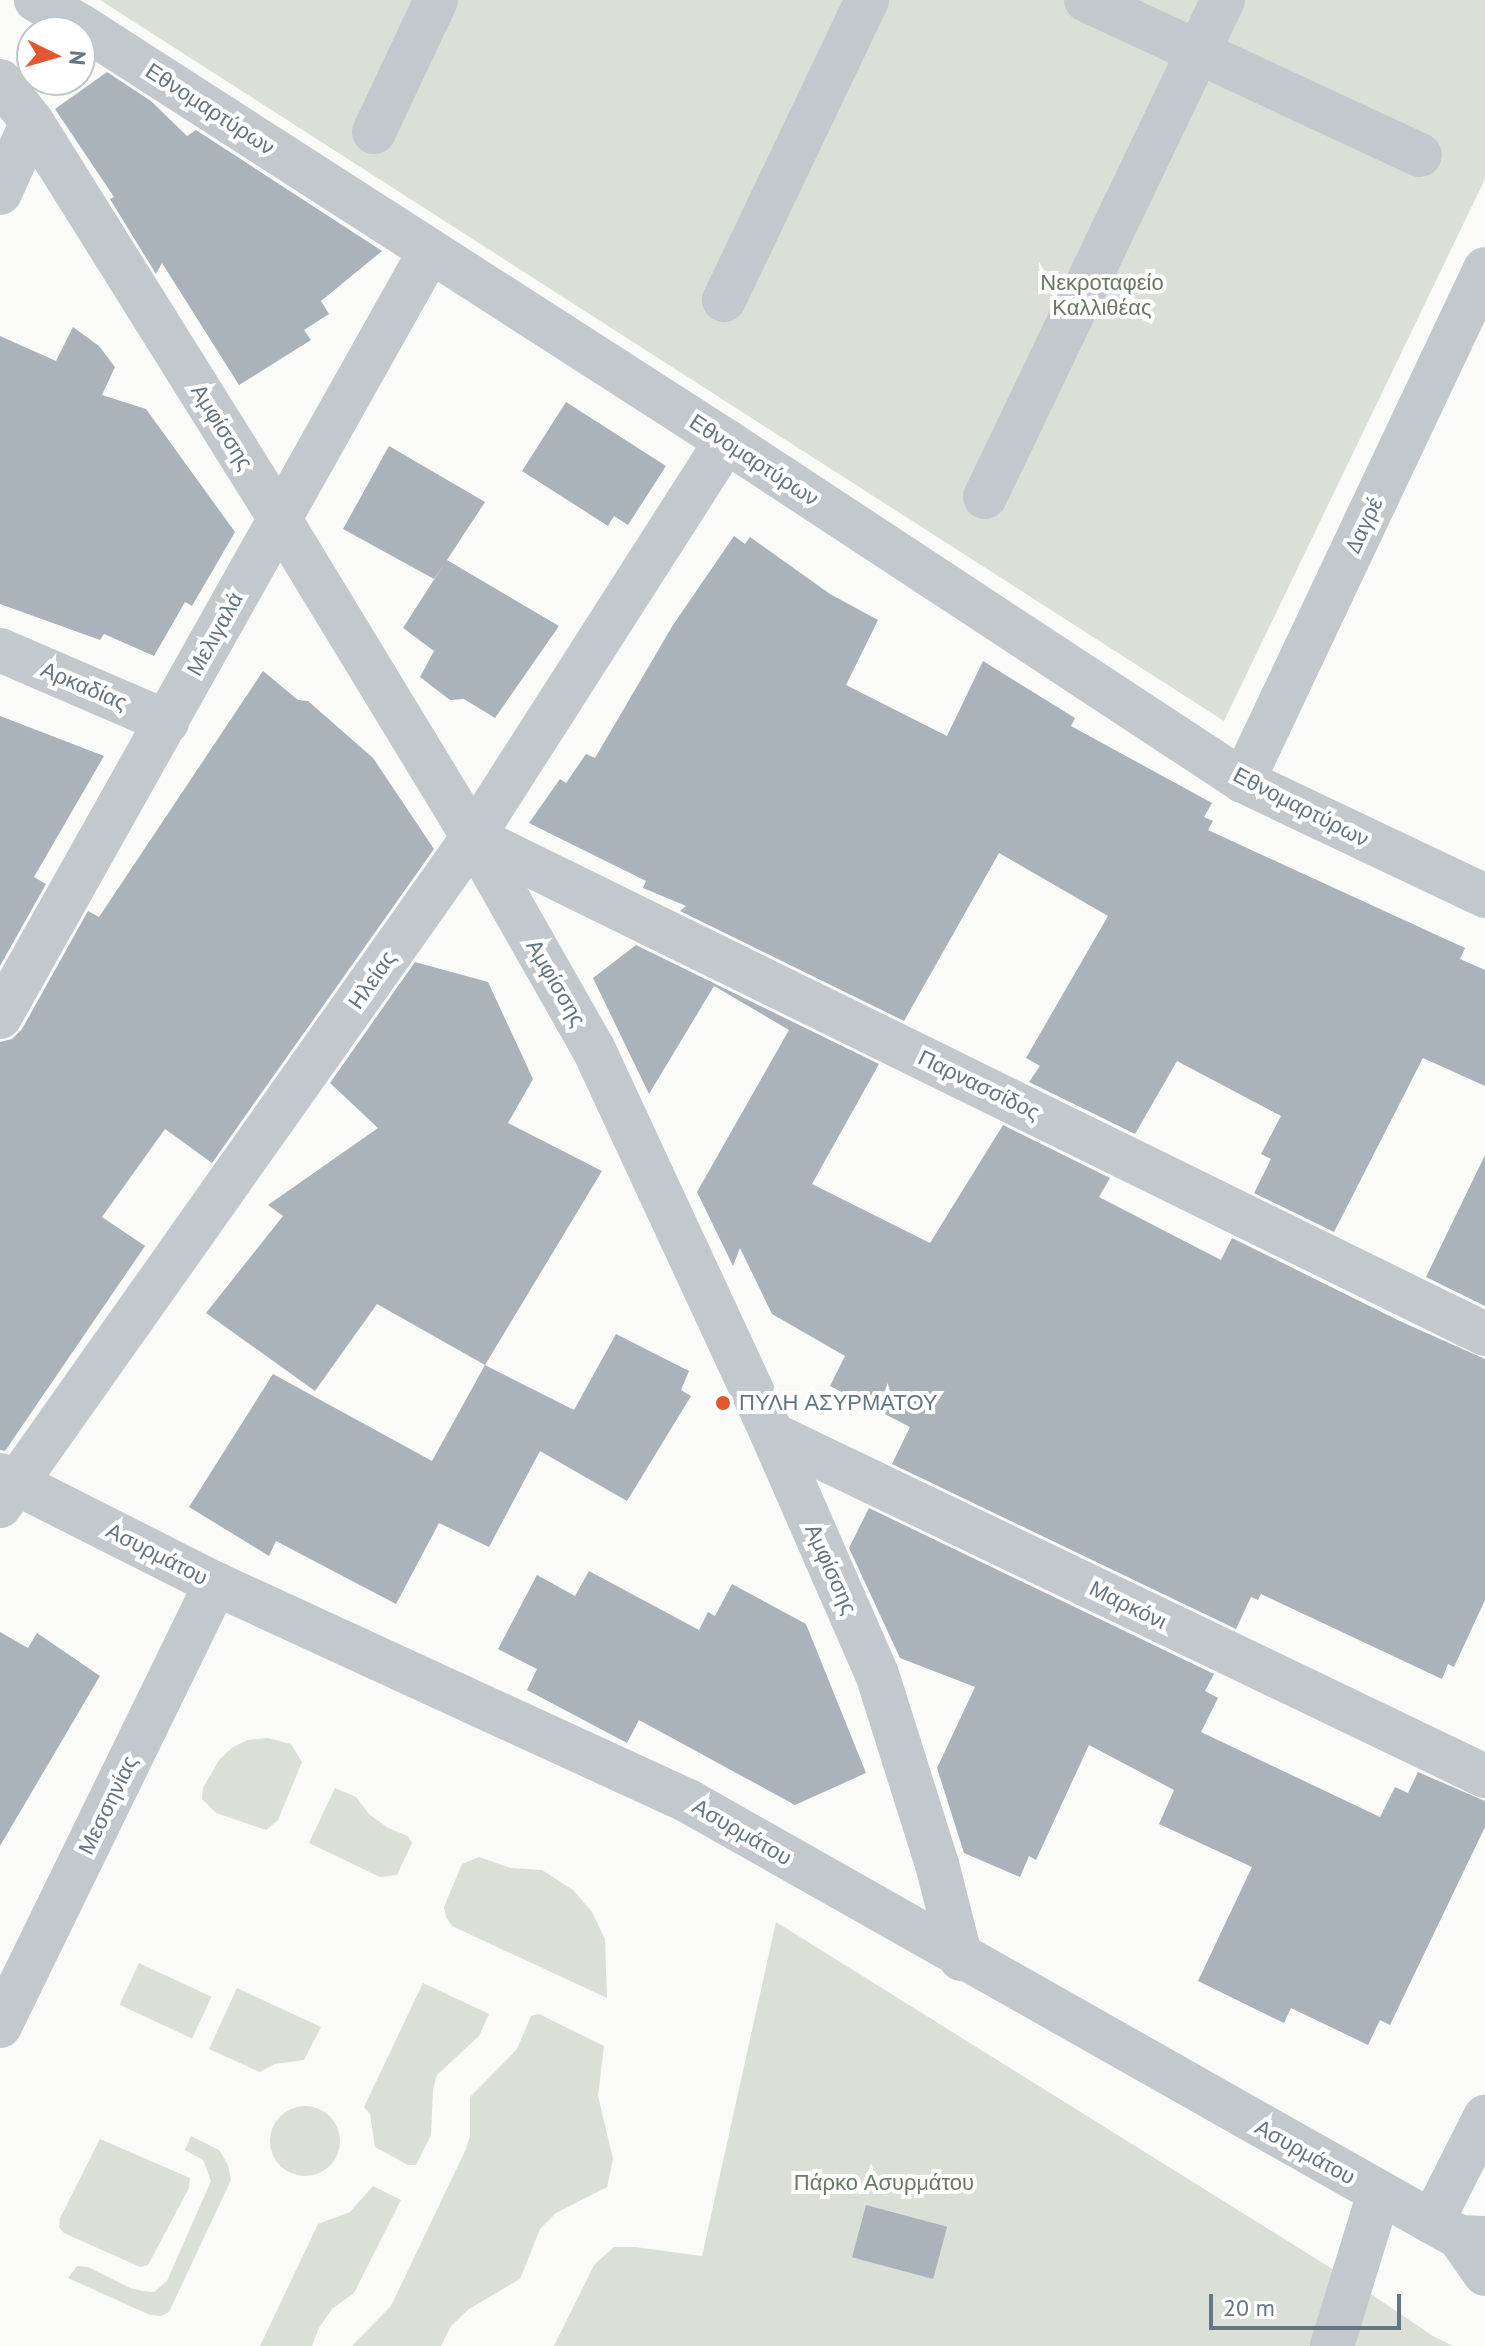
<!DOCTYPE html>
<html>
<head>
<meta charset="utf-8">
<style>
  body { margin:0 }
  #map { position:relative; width:1485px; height:2346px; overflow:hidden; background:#fafaf8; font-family:"PT Sans",sans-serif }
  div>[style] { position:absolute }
  .green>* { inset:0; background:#dadfd7; transform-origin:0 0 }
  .round { border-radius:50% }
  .building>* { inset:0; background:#aab3b9; transform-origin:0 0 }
  .minor>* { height:44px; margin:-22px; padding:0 22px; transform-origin:22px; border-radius:22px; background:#c3c8cc }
  .dots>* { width:22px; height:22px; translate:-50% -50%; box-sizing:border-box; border:4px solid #fff; border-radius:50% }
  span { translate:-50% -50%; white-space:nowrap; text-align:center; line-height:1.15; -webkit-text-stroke:8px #fff; paint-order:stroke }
  .street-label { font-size:22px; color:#657683 }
  .park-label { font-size:22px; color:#687a64 }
  .poi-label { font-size:22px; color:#657683 }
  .left { translate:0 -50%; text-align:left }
  .north { position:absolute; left:16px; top:16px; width:80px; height:80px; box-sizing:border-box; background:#fff; border:2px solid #c1c8cd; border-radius:50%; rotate:95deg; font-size:22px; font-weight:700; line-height:32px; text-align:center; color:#657683 }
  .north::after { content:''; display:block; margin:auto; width:28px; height:36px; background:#e4572e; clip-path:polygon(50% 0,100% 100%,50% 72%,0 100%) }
  .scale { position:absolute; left:1209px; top:2294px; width:192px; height:36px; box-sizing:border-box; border:4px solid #657683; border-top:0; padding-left:10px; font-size:24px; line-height:28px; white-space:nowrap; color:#657683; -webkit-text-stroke:6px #fff; paint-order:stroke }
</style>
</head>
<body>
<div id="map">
  <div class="green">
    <div style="clip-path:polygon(100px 0,1485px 0,1485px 179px,1224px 721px)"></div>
    <div style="clip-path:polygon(268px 1738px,291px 1744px,302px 1762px,278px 1820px,266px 1830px,216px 1813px,202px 1799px,203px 1788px,219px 1760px,233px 1747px,248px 1740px)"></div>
    <div style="clip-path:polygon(335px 1788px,356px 1797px,369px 1814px,388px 1828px,408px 1836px,412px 1843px,397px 1875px,380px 1877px,309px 1843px)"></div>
    <div style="clip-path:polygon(479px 1857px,511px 1868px,542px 1870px,573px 1890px,592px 1912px,605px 1939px,607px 1998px,452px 1926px,446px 1917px,444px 1907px,462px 1864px)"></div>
    <div style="clip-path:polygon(776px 1922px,1350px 2280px,1433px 2336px,1453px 2346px,554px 2346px,594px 2265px,614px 2247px,635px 2247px,702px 2256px)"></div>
    <div style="left:139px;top:1963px;width:80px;height:46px;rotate:25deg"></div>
    <div style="clip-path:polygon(423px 1983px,489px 2014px,479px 2036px,437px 2075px,433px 2090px,431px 2135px,416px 2165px,408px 2165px,375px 2147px,370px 2114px,364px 2107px)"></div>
    <div style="clip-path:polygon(237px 1988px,321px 2027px,304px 2060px,275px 2064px,260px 2072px,209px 2049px)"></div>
    <div style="clip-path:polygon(539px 2014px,604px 2046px,598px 2096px,613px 2159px,607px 2187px,556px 2213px,540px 2229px,520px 2279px,469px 2309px,451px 2326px,441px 2346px,352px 2346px,391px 2306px,466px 2149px,470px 2136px,470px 2097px,517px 2049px,531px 2016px)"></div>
    <div class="round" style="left:270px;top:2106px;width:70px;height:70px"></div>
    <div style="clip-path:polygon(191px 2136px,219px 2150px,228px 2165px,231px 2180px,169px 2312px,161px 2316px,150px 2315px,68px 2278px,77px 2266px,88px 2267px,130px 2288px,143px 2291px,154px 2292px,167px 2281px,211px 2181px,203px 2160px,185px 2150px)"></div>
    <div style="clip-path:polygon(100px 2139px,190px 2178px,189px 2188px,148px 2265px,140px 2267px,64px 2233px,59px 2227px,60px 2218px)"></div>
    <div style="clip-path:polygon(373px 2186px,401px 2200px,354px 2293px,332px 2309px,319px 2328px,312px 2346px,260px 2346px,318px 2224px,350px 2212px)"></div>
  </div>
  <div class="building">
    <div style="clip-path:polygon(107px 72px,151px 101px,187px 136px,196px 130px,382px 251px,321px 301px,329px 314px,304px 330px,311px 340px,239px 385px,162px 263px,156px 274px,110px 199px,114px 197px,55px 109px)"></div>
    <div style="clip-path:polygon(73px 327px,99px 346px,115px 367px,102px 395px,146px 409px,235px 532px,192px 606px,185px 602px,154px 656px,104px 634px,100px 640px,0 604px,0 336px,56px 361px)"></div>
    <div style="clip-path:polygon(566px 402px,666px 466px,628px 525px,614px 516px,608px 526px,522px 471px)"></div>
    <div style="clip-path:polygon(389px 446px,485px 502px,447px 560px,559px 626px,495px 718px,464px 699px,450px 700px,420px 677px,434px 651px,403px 628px,444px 564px,434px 579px,343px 529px)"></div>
    <div style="clip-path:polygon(734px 536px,745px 544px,750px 537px,830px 594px,878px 620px,846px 685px,947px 736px,983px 661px,1075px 718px,1071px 726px,1212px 803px,1204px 817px,1213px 821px,1208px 830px,1465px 948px,1460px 959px,1485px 970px,1485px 1086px,1423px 1058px,1334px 1232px,1254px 1193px,1271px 1159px,1261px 1154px,1281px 1116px,1177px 1061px,1135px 1134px,1029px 1082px,1040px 1066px,1026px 1058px,1108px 916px,999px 853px,904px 1021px,680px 911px,686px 906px,643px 888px,646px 881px,529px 823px,560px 779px,566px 783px,586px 754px,595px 758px,673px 625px)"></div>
    <div style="clip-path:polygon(263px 671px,298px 700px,308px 701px,373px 758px,434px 849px,212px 1163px,165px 1129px,102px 1217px,145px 1246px,5px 1451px,0 1450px,0 1042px,12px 1039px,22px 1029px,88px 911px,99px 917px)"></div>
    <div style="clip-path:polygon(0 716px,104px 756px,34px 877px,46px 884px,0 966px)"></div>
    <div style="clip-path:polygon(636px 945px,879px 1064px,812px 1184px,930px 1243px,1003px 1125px,1110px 1178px,1099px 1197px,1221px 1260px,1232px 1238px,1404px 1323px,1485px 1359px,1485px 1600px,1454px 1667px,1448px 1664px,1442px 1679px,1261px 1594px,1258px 1600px,1251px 1597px,1236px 1629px,892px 1464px,910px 1427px,830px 1386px,845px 1356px,772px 1314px,740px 1248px,733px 1266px,697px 1192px,789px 1030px,714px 986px,649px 1094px,593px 978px)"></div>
    <div style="clip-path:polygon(415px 962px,488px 982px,533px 1079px,508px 1123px,602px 1171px,485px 1365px,377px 1304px,315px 1391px,206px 1313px,283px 1216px,268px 1205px,378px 1128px,330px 1083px)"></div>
    <div style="clip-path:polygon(1485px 1155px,1485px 1306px,1426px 1277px)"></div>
    <div style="clip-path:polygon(616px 1334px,689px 1371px,681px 1390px,691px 1396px,627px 1501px,540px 1451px,489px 1547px,439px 1523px,396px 1604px,276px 1541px,269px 1556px,189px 1507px,273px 1374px,432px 1461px,485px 1365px,574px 1410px)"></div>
    <div style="clip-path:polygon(869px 1508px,1214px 1674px,1205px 1691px,1218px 1698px,1201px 1732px,1380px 1817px,1395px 1787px,1408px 1793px,1418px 1772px,1485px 1801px,1485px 1827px,1390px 2025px,1380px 2020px,1368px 2045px,1291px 2008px,1284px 2023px,1198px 1981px,1252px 1867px,1159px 1824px,1174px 1790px,1089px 1745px,1036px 1860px,1029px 1856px,1020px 1877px,964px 1853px,937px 1768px,975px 1687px,900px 1658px,849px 1548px)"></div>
    <div style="clip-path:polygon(589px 1571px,699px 1630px,708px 1612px,715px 1616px,732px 1584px,806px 1624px,866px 1773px,795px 1805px,639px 1720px,627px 1743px,527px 1690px,537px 1669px,498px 1649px,537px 1575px,575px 1596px)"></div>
    <div style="clip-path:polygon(0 1632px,28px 1648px,37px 1633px,100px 1676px,0 1846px)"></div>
    <div style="left:866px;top:2205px;width:84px;height:54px;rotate:15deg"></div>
  </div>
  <div class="minor">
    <div style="left:36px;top:0;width:52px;rotate:30deg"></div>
    <div style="left:81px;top:26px;width:767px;rotate:32.76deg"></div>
    <div style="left:726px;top:441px;width:619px;rotate:33.33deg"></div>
    <div style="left:1243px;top:781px;width:268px;rotate:25.4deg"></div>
    <div style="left:1086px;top:0;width:368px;rotate:24.9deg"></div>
    <div style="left:0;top:81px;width:52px;rotate:52deg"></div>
    <div style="left:32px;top:122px;width:467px;rotate:58deg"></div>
    <div style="left:279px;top:518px;width:373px;rotate:58.7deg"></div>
    <div style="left:473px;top:837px;width:245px;rotate:60.4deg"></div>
    <div style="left:594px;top:1050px;width:423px;rotate:65.1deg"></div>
    <div style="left:772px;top:1434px;width:262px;rotate:66.4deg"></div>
    <div style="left:877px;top:1674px;width:199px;rotate:72.5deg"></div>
    <div style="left:937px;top:1864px;width:98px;rotate:75.8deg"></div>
    <div style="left:374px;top:132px;width:146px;rotate:-64.8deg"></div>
    <div style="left:0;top:193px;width:78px;rotate:-65.7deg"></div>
    <div style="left:724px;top:300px;width:332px;rotate:-64.5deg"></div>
    <div style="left:985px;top:497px;width:551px;rotate:-64.41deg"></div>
    <div style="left:0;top:650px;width:182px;rotate:23.3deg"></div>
    <div style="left:1243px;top:781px;width:566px;rotate:-64.7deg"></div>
    <div style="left:473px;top:837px;width:1127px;rotate:26.16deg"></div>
    <div style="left:0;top:1017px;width:878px;rotate:-60.69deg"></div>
    <div style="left:772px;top:1434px;width:791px;rotate:25.63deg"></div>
    <div style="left:0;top:1475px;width:242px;rotate:26.8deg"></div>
    <div style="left:216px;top:1584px;width:519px;rotate:24.69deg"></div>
    <div style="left:688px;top:1801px;width:855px;rotate:29.5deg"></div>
    <div style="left:1432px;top:2222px;width:31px;rotate:29deg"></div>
    <div style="left:1459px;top:2237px;width:26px;rotate:2deg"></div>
    <div style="left:0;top:1506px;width:819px;rotate:-54.74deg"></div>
    <div style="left:473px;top:837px;width:470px;rotate:-57.4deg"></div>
    <div style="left:0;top:2026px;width:492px;rotate:-64deg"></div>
    <div style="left:1432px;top:2222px;width:118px;rotate:-63.2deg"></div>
    <div style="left:1459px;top:2237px;width:45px;rotate:54.9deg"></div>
    <div style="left:1332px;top:2346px;width:160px;rotate:-72.9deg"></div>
  </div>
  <div class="dots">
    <div style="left:723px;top:1403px;background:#e4572e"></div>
  </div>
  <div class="street-label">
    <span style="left:210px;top:109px;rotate:33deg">Εθνομαρτύρων</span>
    <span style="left:222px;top:427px;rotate:58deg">Αμφίσσης</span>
    <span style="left:754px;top:460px;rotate:33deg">Εθνομαρτύρων</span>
    <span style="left:1364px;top:525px;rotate:-65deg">Δαγρέ</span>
    <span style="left:215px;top:634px;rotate:-61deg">Μελιγαλά</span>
    <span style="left:84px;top:686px;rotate:23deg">Αρκαδίας</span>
    <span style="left:1301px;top:807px;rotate:27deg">Εθνομαρτύρων</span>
    <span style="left:372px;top:980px;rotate:-55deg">Ηλείας</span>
    <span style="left:556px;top:983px;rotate:60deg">Αμφίσσης</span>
    <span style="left:979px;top:1085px;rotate:26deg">Παρνασσίδος</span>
    <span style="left:157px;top:1554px;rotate:27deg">Ασυρμάτου</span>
    <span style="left:831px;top:1569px;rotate:66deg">Αμφίσσης</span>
    <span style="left:1128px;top:1605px;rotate:26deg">Μαρκόνι</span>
    <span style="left:108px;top:1805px;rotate:-64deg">Μεσσηνίας</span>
    <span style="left:742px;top:1832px;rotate:30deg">Ασυρμάτου</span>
    <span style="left:1305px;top:2152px;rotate:29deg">Ασυρμάτου</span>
  </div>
  <div class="park-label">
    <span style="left:1102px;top:295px">Νεκροταφείο<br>Καλλιθέας</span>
    <span style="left:884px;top:2183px">Πάρκο Ασυρμάτου</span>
  </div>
  <div class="poi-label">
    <span class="left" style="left:739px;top:1403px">ΠΥΛΗ ΑΣΥΡΜΑΤΟΥ</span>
  </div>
  <div class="north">N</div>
  <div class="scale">20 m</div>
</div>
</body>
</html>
